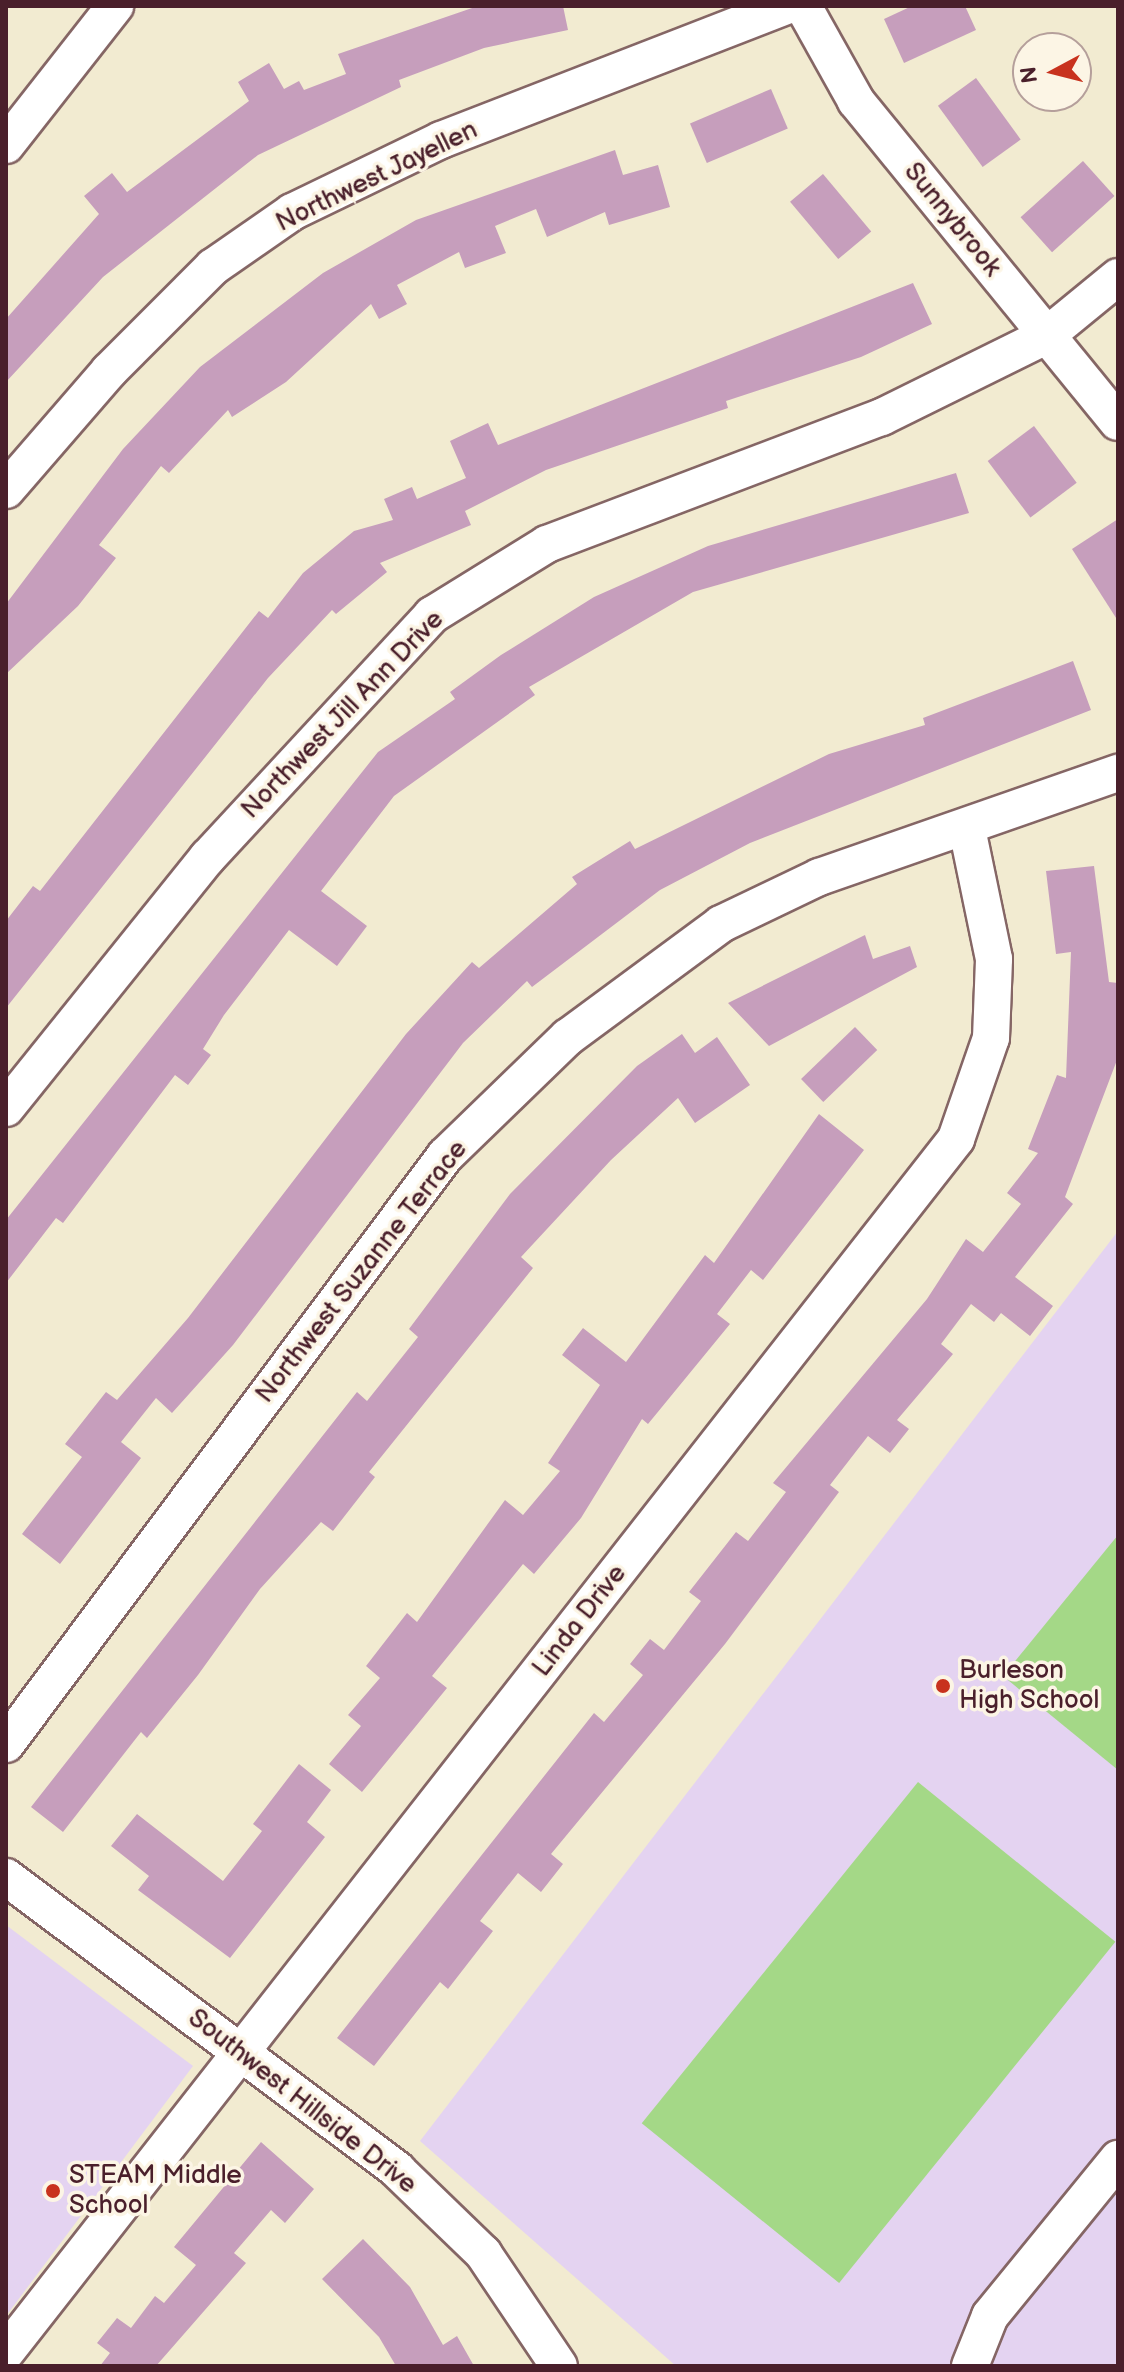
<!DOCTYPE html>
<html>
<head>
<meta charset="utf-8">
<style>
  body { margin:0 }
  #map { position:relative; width:1124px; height:2372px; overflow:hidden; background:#f2ebd1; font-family:"Balsamiq Sans",sans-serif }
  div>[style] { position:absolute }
  .built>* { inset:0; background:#e4d3f1 }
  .green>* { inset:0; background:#a4d887; transform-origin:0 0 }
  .building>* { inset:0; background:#c69ebc; transform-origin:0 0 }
  .roads { filter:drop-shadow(2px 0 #856665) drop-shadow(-2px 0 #856665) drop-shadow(0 2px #856665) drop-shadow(0 -2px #856665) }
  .minor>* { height:36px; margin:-18px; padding:0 18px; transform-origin:18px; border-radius:18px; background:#fff }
  .dots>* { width:22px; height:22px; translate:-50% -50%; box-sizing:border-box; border:4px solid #fcf5e5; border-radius:50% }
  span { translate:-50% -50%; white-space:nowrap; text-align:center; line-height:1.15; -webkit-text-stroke:7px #fcf5e5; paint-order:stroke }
  .street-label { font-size:26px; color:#4a1f2b }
  .poi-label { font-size:26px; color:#4a1f2b }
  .left { translate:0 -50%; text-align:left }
  .frame { position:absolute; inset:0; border:8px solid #4a1f2b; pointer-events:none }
  .north { position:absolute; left:1012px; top:32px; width:80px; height:80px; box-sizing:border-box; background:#fcf5e5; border:2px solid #b59f9b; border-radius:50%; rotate:263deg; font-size:22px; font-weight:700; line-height:32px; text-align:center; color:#4a1f2b }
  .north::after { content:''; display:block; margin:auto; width:28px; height:36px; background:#c8321e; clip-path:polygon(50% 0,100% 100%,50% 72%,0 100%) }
</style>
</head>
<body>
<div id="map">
  <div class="built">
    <div style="clip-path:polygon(1118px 1231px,1118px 2366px,676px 2366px,420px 2141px)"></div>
    <div style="clip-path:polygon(6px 1925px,193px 2066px,6px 2316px)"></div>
  </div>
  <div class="green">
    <div style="clip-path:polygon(1118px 1535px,1118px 1770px,1003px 1676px)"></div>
    <div style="left:918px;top:1782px;width:254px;height:439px;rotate:39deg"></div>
  </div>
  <div class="building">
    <div style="clip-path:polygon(478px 6px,563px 6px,568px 30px,484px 48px,399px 80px,401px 87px,258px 155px,103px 277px,6px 382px,6px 319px,99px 214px,84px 196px,112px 173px,127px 192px,249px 101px,238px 82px,269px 63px,284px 89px,299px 81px,304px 90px,346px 74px,338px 54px)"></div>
    <div style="clip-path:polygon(912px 6px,965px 6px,976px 30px,904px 63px,884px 19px)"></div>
    <div style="left:976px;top:78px;width:76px;height:47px;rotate:54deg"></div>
    <div style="left:771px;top:89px;width:43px;height:88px;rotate:67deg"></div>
    <div style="clip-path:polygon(615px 150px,623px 175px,658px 165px,670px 207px,609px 225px,605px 212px,547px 237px,536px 209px,495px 226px,506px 253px,465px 268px,459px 252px,397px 285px,407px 304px,379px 319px,371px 304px,286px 382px,232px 417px,228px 410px,169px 473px,161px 466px,99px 545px,116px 558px,78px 606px,6px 674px,6px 604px,123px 449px,200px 367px,323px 273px,416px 220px)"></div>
    <div style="left:1083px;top:161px;width:47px;height:84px;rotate:48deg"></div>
    <div style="left:823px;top:174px;width:75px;height:43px;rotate:50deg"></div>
    <div style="clip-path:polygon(913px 283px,932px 324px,861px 357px,726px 401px,728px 408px,546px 470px,465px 511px,471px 525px,380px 563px,387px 572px,336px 614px,332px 610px,268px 678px,6px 1008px,6px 921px,33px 886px,40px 891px,259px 611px,268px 618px,303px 573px,354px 531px,393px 520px,384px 499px,412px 487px,417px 499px,466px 478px,450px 441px,488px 423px,498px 445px)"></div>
    <div style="left:1034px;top:426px;width:71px;height:58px;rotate:53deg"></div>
    <div style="clip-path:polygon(956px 473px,969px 513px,693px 592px,529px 687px,535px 695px,394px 796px,321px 891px,367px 926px,337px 966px,289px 930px,224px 1015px,203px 1049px,211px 1055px,188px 1085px,175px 1075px,63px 1223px,56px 1218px,6px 1283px,6px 1220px,378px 752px,455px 699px,450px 692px,501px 655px,594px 597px,708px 546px)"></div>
    <div style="clip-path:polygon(1118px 519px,1118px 621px,1072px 549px)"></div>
    <div style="clip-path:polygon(1073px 661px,1091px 710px,750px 843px,660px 890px,532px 987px,527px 981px,463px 1043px,233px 1345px,172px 1413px,156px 1398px,121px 1442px,141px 1458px,60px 1564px,22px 1534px,82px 1457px,65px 1444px,106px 1392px,117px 1400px,188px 1318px,406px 1034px,472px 962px,479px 968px,577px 884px,572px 877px,630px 841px,635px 849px,829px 754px,925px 725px,923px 718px)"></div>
    <div style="clip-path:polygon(1094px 866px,1109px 982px,1118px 983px,1117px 1060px,1065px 1197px,1073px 1204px,1015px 1277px,1053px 1306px,1030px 1336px,1001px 1313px,994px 1322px,971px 1304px,941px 1344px,953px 1354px,897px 1420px,909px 1429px,890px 1453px,868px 1436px,830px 1485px,839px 1492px,725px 1644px,551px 1854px,563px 1864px,541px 1892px,518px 1873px,480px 1921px,493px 1931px,448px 1989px,440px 1982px,374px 2066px,337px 2038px,594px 1713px,604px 1722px,643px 1675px,630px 1664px,650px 1639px,664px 1650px,701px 1601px,689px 1592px,736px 1532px,748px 1541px,786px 1492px,773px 1483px,927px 1299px,966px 1239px,983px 1252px,1021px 1204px,1007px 1193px,1038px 1153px,1028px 1149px,1057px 1075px,1066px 1078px,1071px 952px,1056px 954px,1046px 871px)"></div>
    <div style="clip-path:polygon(865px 935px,873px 959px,910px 946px,917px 967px,769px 1046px,728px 1003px)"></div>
    <div style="left:855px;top:1027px;width:32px;height:75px;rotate:46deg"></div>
    <div style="clip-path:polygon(682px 1034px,695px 1053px,717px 1037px,750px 1085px,695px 1123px,678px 1098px,611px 1160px,521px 1257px,533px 1268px,369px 1472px,375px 1477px,333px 1531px,321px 1522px,260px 1589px,198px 1675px,147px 1738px,141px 1732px,63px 1832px,31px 1807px,357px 1392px,367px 1401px,418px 1337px,409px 1329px,510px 1194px,637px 1066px)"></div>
    <div style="clip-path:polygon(819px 1114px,864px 1150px,763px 1280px,751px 1270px,717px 1314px,730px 1324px,648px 1424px,642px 1419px,581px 1518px,534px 1574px,523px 1564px,432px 1676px,447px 1688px,362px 1792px,329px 1764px,361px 1726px,348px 1715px,380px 1678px,366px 1666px,407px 1613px,417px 1622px,505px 1500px,523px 1515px,560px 1471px,548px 1463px,600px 1385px,562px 1355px,583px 1328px,626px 1362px,705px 1255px,714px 1263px)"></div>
    <div style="clip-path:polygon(299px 1764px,331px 1790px,307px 1822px,325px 1837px,230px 1958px,138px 1890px,149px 1876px,111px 1846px,137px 1814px,223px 1881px,262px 1831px,253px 1824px)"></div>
    <div style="clip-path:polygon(261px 2142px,314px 2189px,285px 2223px,271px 2210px,234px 2253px,246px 2263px,156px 2366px,100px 2366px,110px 2353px,97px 2343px,117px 2318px,131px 2328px,155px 2296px,164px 2303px,196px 2265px,174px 2247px)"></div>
    <div style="clip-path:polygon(363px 2239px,410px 2287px,443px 2345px,457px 2336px,474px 2366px,396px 2366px,379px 2337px,322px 2279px)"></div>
  </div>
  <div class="roads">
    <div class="minor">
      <div style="left:803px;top:6px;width:109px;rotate:60.8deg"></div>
      <div style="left:856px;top:101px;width:414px;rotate:50.8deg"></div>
      <div style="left:6px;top:145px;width:177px;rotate:-51.9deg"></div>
      <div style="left:6px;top:490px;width:157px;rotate:-49.1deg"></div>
      <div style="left:109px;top:371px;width:147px;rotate:-45deg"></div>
      <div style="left:213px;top:267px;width:96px;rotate:-34.8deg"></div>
      <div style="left:292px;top:212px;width:165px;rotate:-25.8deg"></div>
      <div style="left:441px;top:140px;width:371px;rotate:-21.2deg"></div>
      <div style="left:6px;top:1108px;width:322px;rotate:-51.2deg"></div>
      <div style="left:208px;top:857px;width:330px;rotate:-47.2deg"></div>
      <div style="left:432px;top:615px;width:135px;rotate:-31.7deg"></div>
      <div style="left:547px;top:544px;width:358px;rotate:-20.8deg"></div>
      <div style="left:882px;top:417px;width:183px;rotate:-26.3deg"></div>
      <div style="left:1046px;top:336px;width:93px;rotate:-39.3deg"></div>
      <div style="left:6px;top:1744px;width:734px;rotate:-53.26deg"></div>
      <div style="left:445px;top:1156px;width:171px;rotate:-44.1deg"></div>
      <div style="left:568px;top:1037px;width:190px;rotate:-36.4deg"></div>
      <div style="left:721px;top:924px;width:109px;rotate:-25.6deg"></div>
      <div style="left:819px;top:877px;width:317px;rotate:-19.2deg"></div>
      <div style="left:6px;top:1877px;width:489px;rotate:36.8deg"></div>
      <div style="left:397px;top:2170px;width:120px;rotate:44deg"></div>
      <div style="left:483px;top:2253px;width:136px;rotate:56.1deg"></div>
      <div style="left:6px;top:2352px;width:1541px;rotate:-51.93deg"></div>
      <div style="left:956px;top:1139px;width:107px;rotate:-70.9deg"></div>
      <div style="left:991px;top:1038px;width:79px;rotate:-87.8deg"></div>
      <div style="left:994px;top:959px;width:133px;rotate:-101.7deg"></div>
      <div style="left:970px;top:2366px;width:54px;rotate:-68.2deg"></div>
      <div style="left:990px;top:2316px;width:203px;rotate:-50.8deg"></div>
    </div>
  </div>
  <div class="dots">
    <div style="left:943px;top:1686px;background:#c8321e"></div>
    <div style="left:53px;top:2191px;background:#c8321e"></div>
  </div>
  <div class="street-label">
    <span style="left:377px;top:177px;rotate:-26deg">Northwest Jayellen</span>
    <span style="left:952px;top:220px;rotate:51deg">Sunnybrook</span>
    <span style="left:343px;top:715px;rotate:-46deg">Northwest Jill Ann Drive</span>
    <span style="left:362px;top:1272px;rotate:-52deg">Northwest Suzanne Terrace</span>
    <span style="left:580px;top:1621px;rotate:-52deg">Linda Drive</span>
    <span style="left:302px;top:2102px;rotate:38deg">Southwest Hillside Drive</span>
  </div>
  <div class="poi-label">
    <span class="left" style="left:959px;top:1686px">Burleson<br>High School</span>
    <span class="left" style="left:69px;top:2191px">STEAM Middle<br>School</span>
  </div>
  <div class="frame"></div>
  <div class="north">N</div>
</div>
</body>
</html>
